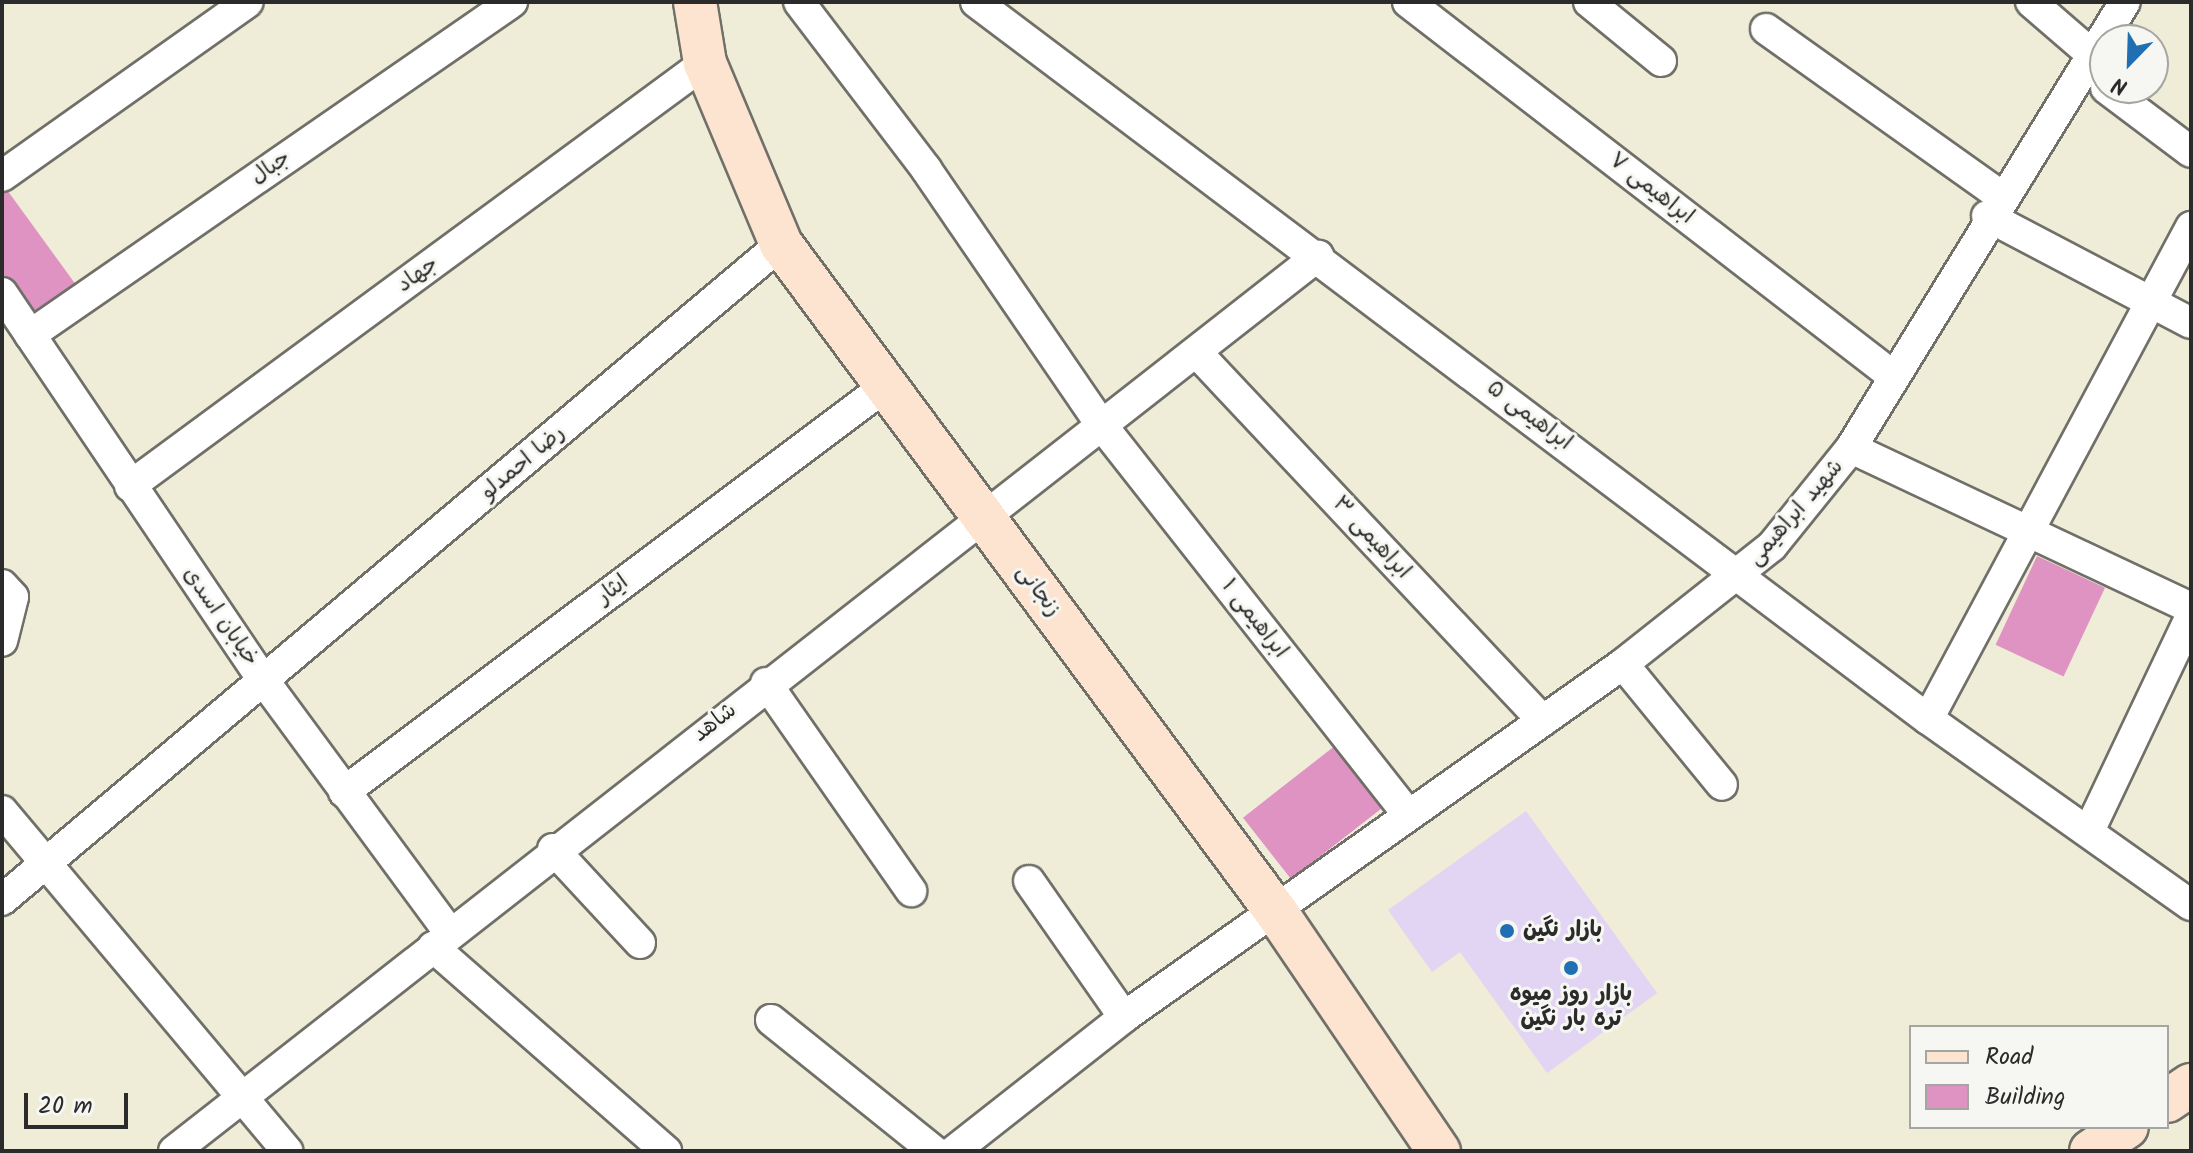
<!DOCTYPE html>
<html>
<head>
<meta charset="utf-8">
<style>
  body { margin:0 }
  #map { position:relative; width:2193px; height:1153px; overflow:hidden; background:#efecd8; font-family:Kalam,"Playpen Sans Arabic",sans-serif }
  div>[style] { position:absolute }
  .built>* { inset:0; background:#e2d4f3 }
  .building>* { inset:0; background:#de93c2; transform-origin:0 0 }
  .roads { filter:drop-shadow(2px 0 #706f68) drop-shadow(-2px 0 #706f68) drop-shadow(0 2px #706f68) drop-shadow(0 -2px #706f68) }
  .street>* { height:30px; margin:-15px; padding:0 15px; transform-origin:15px; border-radius:15px; background:#fff }
  .secondary>* { height:42px; margin:-21px; padding:0 21px; transform-origin:21px; border-radius:21px; background:#fde4d0 }
  .dots>* { width:22px; height:22px; translate:-50% -50%; box-sizing:border-box; border:4px solid #f6f6f2; border-radius:50% }
  span { translate:-50% -50%; white-space:nowrap; text-align:center; line-height:1.15; -webkit-text-stroke:6px #f6f6f2; paint-order:stroke }
  .street-label { font-size:22px; color:#2b2b2b }
  .poi-label { font-size:22px; color:#2b2b2b; font-weight:700 }
  .left { translate:0 -50%; text-align:left }
  .frame { position:absolute; inset:0; border:4px solid #2b2b2b; pointer-events:none }
  .legend { position:absolute; left:1909px; top:1025px; width:260px; height:104px; box-sizing:border-box; background:#f6f6f2; border:2px solid #a5a5a2; margin:0; padding:10px 14px; list-style:none; font-size:24px; color:#2b2b2b }
  .legend li { display:flex; align-items:center; gap:16px; height:40px }
  .legend b { width:40px; border:2px solid #a5a5a2 }
  .north { position:absolute; left:2089px; top:24px; width:80px; height:80px; box-sizing:border-box; background:#f6f6f2; border:2px solid #a5a5a2; border-radius:50%; rotate:203deg; font-size:22px; font-weight:700; line-height:32px; text-align:center; color:#2b2b2b }
  .north::after { content:''; display:block; margin:auto; width:28px; height:36px; background:#1f6fb2; clip-path:polygon(50% 0,100% 100%,50% 72%,0 100%) }
  .scale { position:absolute; left:24px; top:1093px; width:104px; height:36px; box-sizing:border-box; border:4px solid #2b2b2b; border-top:0; padding-left:10px; font-size:24px; line-height:28px; white-space:nowrap; color:#2b2b2b; -webkit-text-stroke:6px #f6f6f2; paint-order:stroke }
</style>
</head>
<body>
<div id="map">
  <div class="built">
    <div style="clip-path:polygon(1526px 811px,1657px 993px,1547px 1073px,1460px 952px,1432px 972px,1388px 910px)"></div>
  </div>
  <div class="building">
    <div style="clip-path:polygon(2px 183px,79px 289px,30px 323px,2px 284px)"></div>
    <div style="left:2037px;top:556px;width:75px;height:98px;rotate:25deg"></div>
    <div style="left:1336px;top:745px;width:78px;height:118px;rotate:52deg"></div>
  </div>
  <div class="roads">
    <div class="street">
      <div style="left:799px;top:2px;width:210px;rotate:52.7deg"></div>
      <div style="left:926px;top:169px;width:308px;rotate:55.6deg"></div>
      <div style="left:1100px;top:423px;width:498px;rotate:51.8deg"></div>
      <div style="left:976px;top:2px;width:1192px;rotate:36.99deg"></div>
      <div style="left:1928px;top:719px;width:322px;rotate:35.3deg"></div>
      <div style="left:1408px;top:2px;width:612px;rotate:37.64deg"></div>
      <div style="left:1589px;top:2px;width:93px;rotate:39.3deg"></div>
      <div style="left:2031px;top:2px;width:78px;rotate:40.8deg"></div>
      <div style="left:1766px;top:29px;width:287px;rotate:35.4deg"></div>
      <div style="left:2106px;top:88px;width:106px;rotate:37deg"></div>
      <div style="left:2px;top:176px;width:301px;rotate:-35.3deg"></div>
      <div style="left:1987px;top:216px;width:230px;rotate:27.7deg"></div>
      <div style="left:2px;top:293px;width:468px;rotate:56deg"></div>
      <div style="left:264px;top:681px;width:313px;rotate:53.6deg"></div>
      <div style="left:30px;top:335px;width:586px;rotate:-34.64deg"></div>
      <div style="left:1199px;top:355px;width:502px;rotate:46.77deg"></div>
      <div style="left:1851px;top:448px;width:376px;rotate:25.2deg"></div>
      <div style="left:130px;top:486px;width:714px;rotate:-36.34deg"></div>
      <div style="left:2px;top:585px;width:16px;rotate:47deg"></div>
      <div style="left:13px;top:597px;width:45px;rotate:104deg"></div>
      <div style="left:1623px;top:664px;width:156px;rotate:50.7deg"></div>
      <div style="left:766px;top:683px;width:254px;rotate:55.1deg"></div>
      <div style="left:1928px;top:719px;width:558px;rotate:-61.87deg"></div>
      <div style="left:344px;top:792px;width:674px;rotate:-36.85deg"></div>
      <div style="left:2px;top:811px;width:444px;rotate:50deg"></div>
      <div style="left:2089px;top:831px;width:238px;rotate:-64.6deg"></div>
      <div style="left:553px;top:849px;width:128px;rotate:47.2deg"></div>
      <div style="left:1029px;top:881px;width:166px;rotate:55.1deg"></div>
      <div style="left:2px;top:900px;width:1018px;rotate:-40.1deg"></div>
      <div style="left:433px;top:947px;width:310px;rotate:41.2deg"></div>
      <div style="left:771px;top:1020px;width:209px;rotate:38.8deg"></div>
      <div style="left:174px;top:1151px;width:1453px;rotate:-38.04deg"></div>
      <div style="left:954px;top:1151px;width:216px;rotate:-38.2deg"></div>
      <div style="left:1124px;top:1017px;width:611px;rotate:-35.28deg"></div>
      <div style="left:1623px;top:664px;width:190px;rotate:-38.4deg"></div>
      <div style="left:1772px;top:546px;width:126px;rotate:-51.1deg"></div>
      <div style="left:1851px;top:448px;width:523px;rotate:-58.44deg"></div>
    </div>
    <div class="secondary">
      <div style="left:695px;top:2px;width:62px;rotate:80.7deg"></div>
      <div style="left:705px;top:63px;width:196px;rotate:67.2deg"></div>
      <div style="left:781px;top:244px;width:833px;rotate:53.45deg"></div>
      <div style="left:1277px;top:913px;width:288px;rotate:55.8deg"></div>
      <div style="left:2167px;top:1101px;width:29px;rotate:-34deg"></div>
      <div style="left:2091px;top:1151px;width:43px;rotate:-33.7deg"></div>
    </div>
  </div>
  <div class="dots">
    <div style="left:1507px;top:931px;background:#1f6fb2"></div>
    <div style="left:1571px;top:968px;background:#1f6fb2"></div>
  </div>
  <div class="street-label">
    <span style="left:271px;top:168px;rotate:-35deg">جبال</span>
    <span style="left:1651px;top:189px;rotate:38deg">ابراهیمی ۷</span>
    <span style="left:418px;top:275px;rotate:-36deg">جهاد</span>
    <span style="left:1529px;top:416px;rotate:37deg">ابراهیمی ۵</span>
    <span style="left:523px;top:463px;rotate:-40deg">رضا احمدلو</span>
    <span style="left:1796px;top:513px;rotate:-49deg">شهید ابراهیمی</span>
    <span style="left:1371px;top:538px;rotate:47deg">ابراهیمی ۳</span>
    <span style="left:613px;top:590px;rotate:-37deg">ایثار</span>
    <span style="left:1038px;top:591px;rotate:53deg">زنجانی</span>
    <span style="left:220px;top:617px;rotate:55deg">خیابان اسدی</span>
    <span style="left:1254px;top:619px;rotate:52deg">ابراهیمی ۱</span>
    <span style="left:715px;top:723px;rotate:-38deg">شاهد</span>
  </div>
  <div class="poi-label">
    <span class="left" style="left:1523px;top:931px">بازار نگین</span>
    <span style="left:1571px;top:1007px">بازار روز میوه<br>تره بار نگین</span>
  </div>
  <div class="frame"></div>
  <ul class="legend">
  <li><b style="height:10px;background:#fde4d0"></b>Road</li>
  <li><b style="height:22px;background:#de93c2"></b>Building</li>
  </ul>
  <div class="north">N</div>
  <div class="scale">20 m</div>
</div>
</body>
</html>
